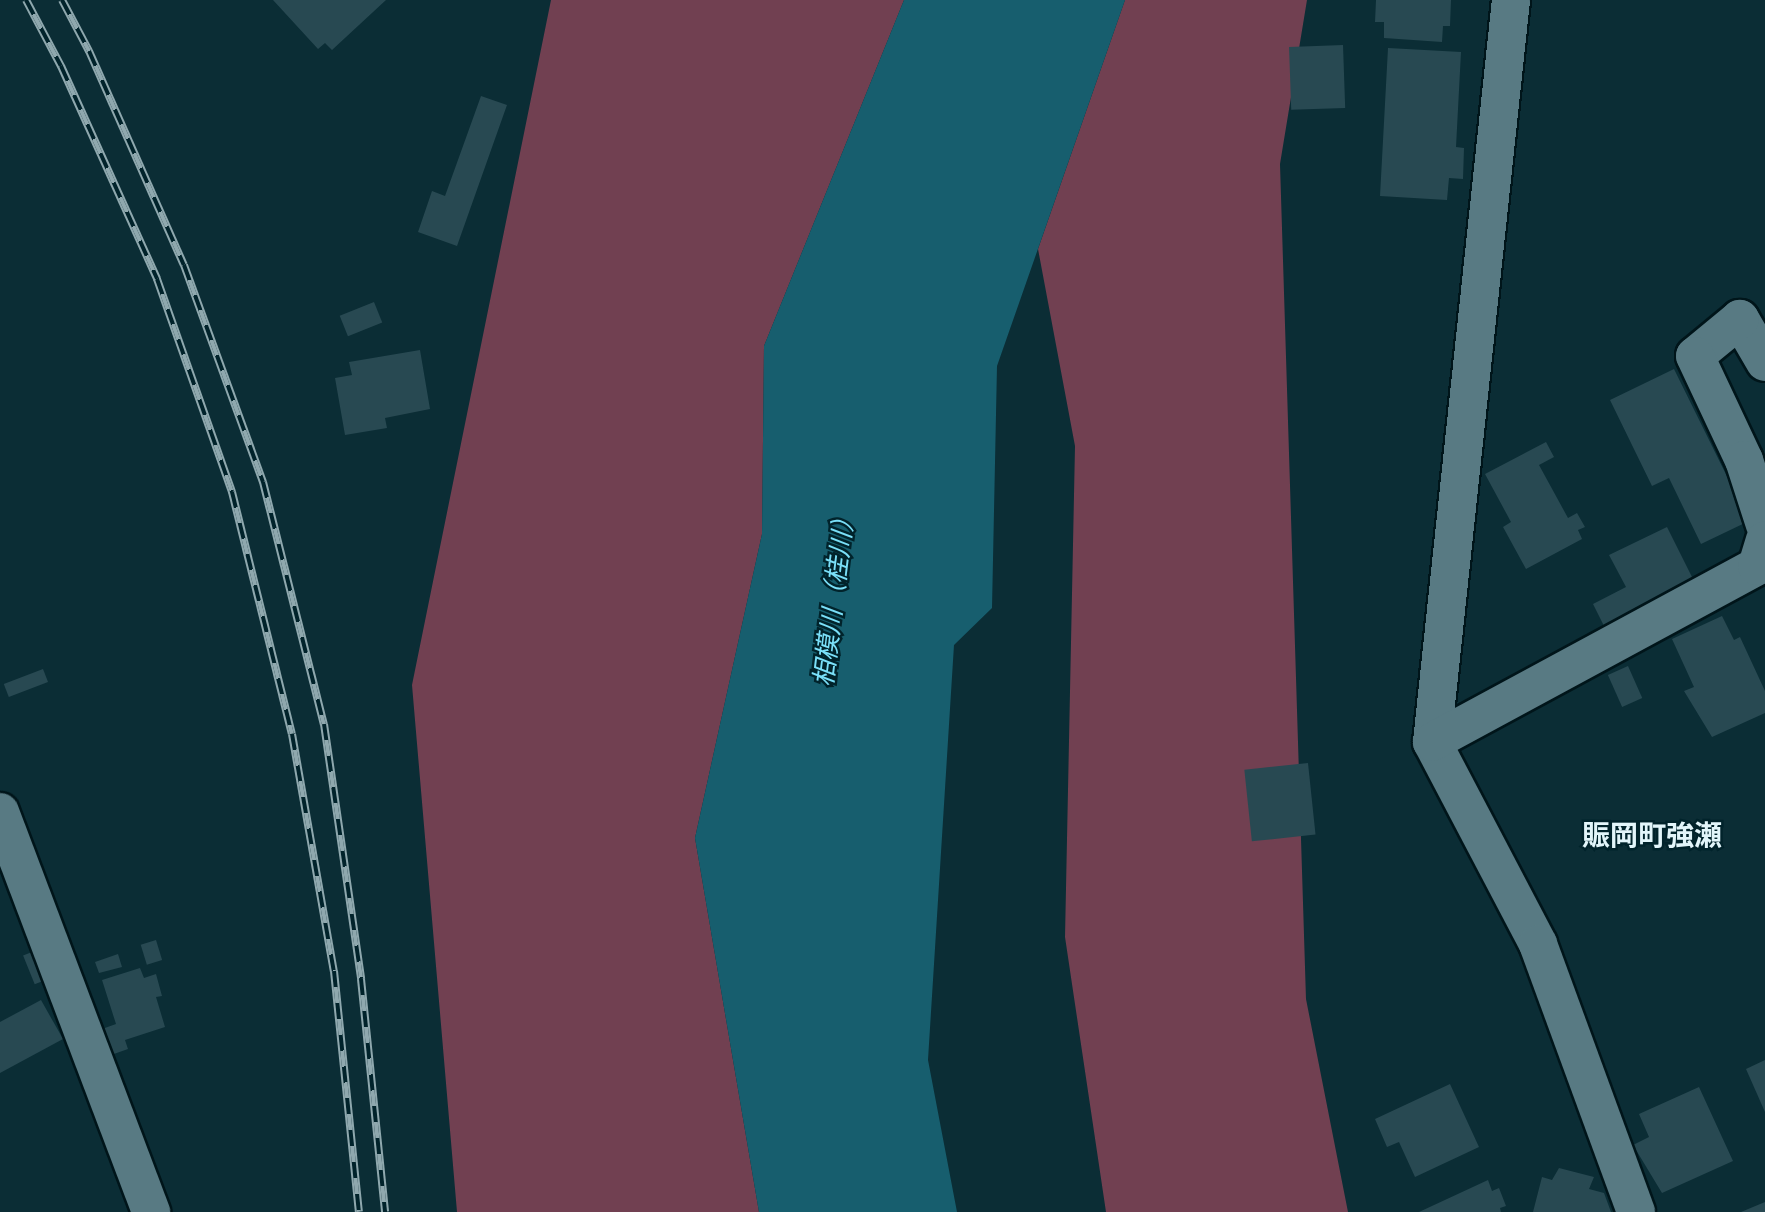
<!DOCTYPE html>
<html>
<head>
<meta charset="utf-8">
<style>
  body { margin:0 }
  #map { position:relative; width:1765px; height:1212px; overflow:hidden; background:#0b2d35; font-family:Lato,"Noto Sans JP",sans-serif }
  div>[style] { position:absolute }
  .forest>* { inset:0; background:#714051 }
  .water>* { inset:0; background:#175e6e }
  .building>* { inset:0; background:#284952; transform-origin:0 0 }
  .roads { filter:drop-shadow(2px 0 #00151a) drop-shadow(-2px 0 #00151a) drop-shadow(0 2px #00151a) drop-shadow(0 -2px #00151a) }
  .minor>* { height:38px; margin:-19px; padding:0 19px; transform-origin:19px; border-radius:19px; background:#587a83 }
  .rail>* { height:8px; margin-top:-4px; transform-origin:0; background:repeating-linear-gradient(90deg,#01232b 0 16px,#8fa8ae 0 32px); box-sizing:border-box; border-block:2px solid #8fa8ae }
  span { translate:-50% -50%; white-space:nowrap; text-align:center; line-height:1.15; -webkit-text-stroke:5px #01232b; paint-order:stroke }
  .water-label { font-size:26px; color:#7ae0f9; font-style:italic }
  .quarter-label { font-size:28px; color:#e2f5fa; font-weight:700 }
</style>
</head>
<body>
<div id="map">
  <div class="forest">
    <div style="clip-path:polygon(551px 0,904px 0,764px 346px,762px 534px,695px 838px,759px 1212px,457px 1212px,412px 685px)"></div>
    <div style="clip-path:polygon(1125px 0,1307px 0,1280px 164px,1306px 999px,1348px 1212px,1106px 1212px,1065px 937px,1075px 446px,1038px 249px)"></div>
  </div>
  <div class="water">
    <div style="clip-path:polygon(904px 0,1125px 0,997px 366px,992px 608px,954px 645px,928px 1060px,957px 1212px,759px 1212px,695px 838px,762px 534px,764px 346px)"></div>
  </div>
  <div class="building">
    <div style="clip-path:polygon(273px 0,386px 0,332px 50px,325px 43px,318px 49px)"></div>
    <div style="clip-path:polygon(1376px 0,1451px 0,1450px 26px,1443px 26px,1442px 42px,1384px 38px,1384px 22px,1375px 22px)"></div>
    <div style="left:1343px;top:45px;width:63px;height:54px;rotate:88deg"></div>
    <div style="clip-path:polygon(1388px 48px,1461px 52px,1456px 147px,1464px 148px,1463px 179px,1449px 178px,1447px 200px,1380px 196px)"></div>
    <div style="clip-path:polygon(481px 96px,507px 105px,457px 246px,418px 232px,432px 191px,445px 196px)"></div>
    <div style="left:374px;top:302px;width:22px;height:37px;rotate:68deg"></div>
    <div style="clip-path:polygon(420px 350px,430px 409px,385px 418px,387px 428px,345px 435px,335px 378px,352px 375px,349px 362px)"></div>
    <div style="clip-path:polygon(1674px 369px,1749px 521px,1701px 544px,1669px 478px,1652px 486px,1610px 400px)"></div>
    <div style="clip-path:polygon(1546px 442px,1554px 457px,1539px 465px,1568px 518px,1577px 513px,1585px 527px,1578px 530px,1582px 539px,1526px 569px,1503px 527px,1511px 522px,1485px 474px)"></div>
    <div style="clip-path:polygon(1667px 527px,1697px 587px,1607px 632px,1593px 604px,1626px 587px,1609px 555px)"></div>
    <div style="clip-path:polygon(1722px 616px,1734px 640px,1740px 637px,1765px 691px,1765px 713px,1712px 737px,1684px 691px,1694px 687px,1672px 639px)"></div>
    <div style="left:1628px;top:666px;width:35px;height:22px;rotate:66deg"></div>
    <div style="left:43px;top:669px;width:14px;height:42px;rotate:69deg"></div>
    <div style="left:1308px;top:763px;width:72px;height:64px;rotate:84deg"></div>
    <div style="left:156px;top:940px;width:21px;height:16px;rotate:73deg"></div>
    <div style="left:37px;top:950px;width:31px;height:15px;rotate:68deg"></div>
    <div style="clip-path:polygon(118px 954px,122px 967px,99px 973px,95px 962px)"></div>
    <div style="clip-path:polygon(140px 968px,144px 978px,156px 974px,162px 996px,156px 997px,165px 1027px,125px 1040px,128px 1049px,111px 1055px,102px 1029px,116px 1024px,102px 980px)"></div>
    <div style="clip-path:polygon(41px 1000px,63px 1039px,0 1073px,0 1022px)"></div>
    <div style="clip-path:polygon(1765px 1060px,1765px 1112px,1746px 1069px)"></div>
    <div style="clip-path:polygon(1450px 1084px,1479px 1147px,1415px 1177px,1399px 1142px,1387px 1147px,1375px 1119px)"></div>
    <div style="clip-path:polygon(1699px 1087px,1733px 1161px,1662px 1193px,1633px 1145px,1649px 1137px,1639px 1114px)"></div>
    <div style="clip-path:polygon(1559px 1168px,1594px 1177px,1589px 1189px,1604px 1193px,1611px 1212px,1533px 1212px,1542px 1177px,1552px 1180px)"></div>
    <div style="clip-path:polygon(1488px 1180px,1492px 1191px,1499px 1188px,1506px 1206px,1500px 1208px,1501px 1212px,1419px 1212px)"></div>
    <div style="clip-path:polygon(1765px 1202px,1765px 1212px,1741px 1212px)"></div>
  </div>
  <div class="roads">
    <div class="minor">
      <div style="left:1511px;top:0;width:746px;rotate:96.08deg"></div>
      <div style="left:1432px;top:742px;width:228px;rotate:62.3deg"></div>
      <div style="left:1538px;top:944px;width:285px;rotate:69.9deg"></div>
      <div style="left:1765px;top:362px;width:50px;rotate:-120.2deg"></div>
      <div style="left:1740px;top:319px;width:58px;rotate:140.6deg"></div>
      <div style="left:1695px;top:356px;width:115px;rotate:64.8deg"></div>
      <div style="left:1744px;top:460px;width:68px;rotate:72.1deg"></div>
      <div style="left:1432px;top:742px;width:370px;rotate:-28.4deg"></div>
      <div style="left:1757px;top:566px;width:27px;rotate:-73deg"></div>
      <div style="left:0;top:812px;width:428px;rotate:69.3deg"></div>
    </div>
  </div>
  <div class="rail">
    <div style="left:26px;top:0;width:75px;rotate:62.1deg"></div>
    <div style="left:61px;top:66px;width:234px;rotate:65.7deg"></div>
    <div style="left:157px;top:279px;width:226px;rotate:70.6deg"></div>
    <div style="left:232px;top:492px;width:249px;rotate:76.1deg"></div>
    <div style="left:292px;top:734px;width:241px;rotate:80deg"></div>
    <div style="left:334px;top:971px;width:242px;rotate:84.1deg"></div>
    <div style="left:62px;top:0;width:58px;rotate:62.1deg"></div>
    <div style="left:89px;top:51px;width:234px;rotate:66.1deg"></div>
    <div style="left:184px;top:265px;width:231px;rotate:70deg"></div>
    <div style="left:263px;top:482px;width:250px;rotate:75.9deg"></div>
    <div style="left:324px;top:724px;width:258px;rotate:81.7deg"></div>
    <div style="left:361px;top:979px;width:234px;rotate:84.1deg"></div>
  </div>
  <div class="water-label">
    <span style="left:834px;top:596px;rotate:-83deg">相模川（桂川）</span>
  </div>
  <div class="quarter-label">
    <span style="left:1652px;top:834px">賑岡町強瀬</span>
  </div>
</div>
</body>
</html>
